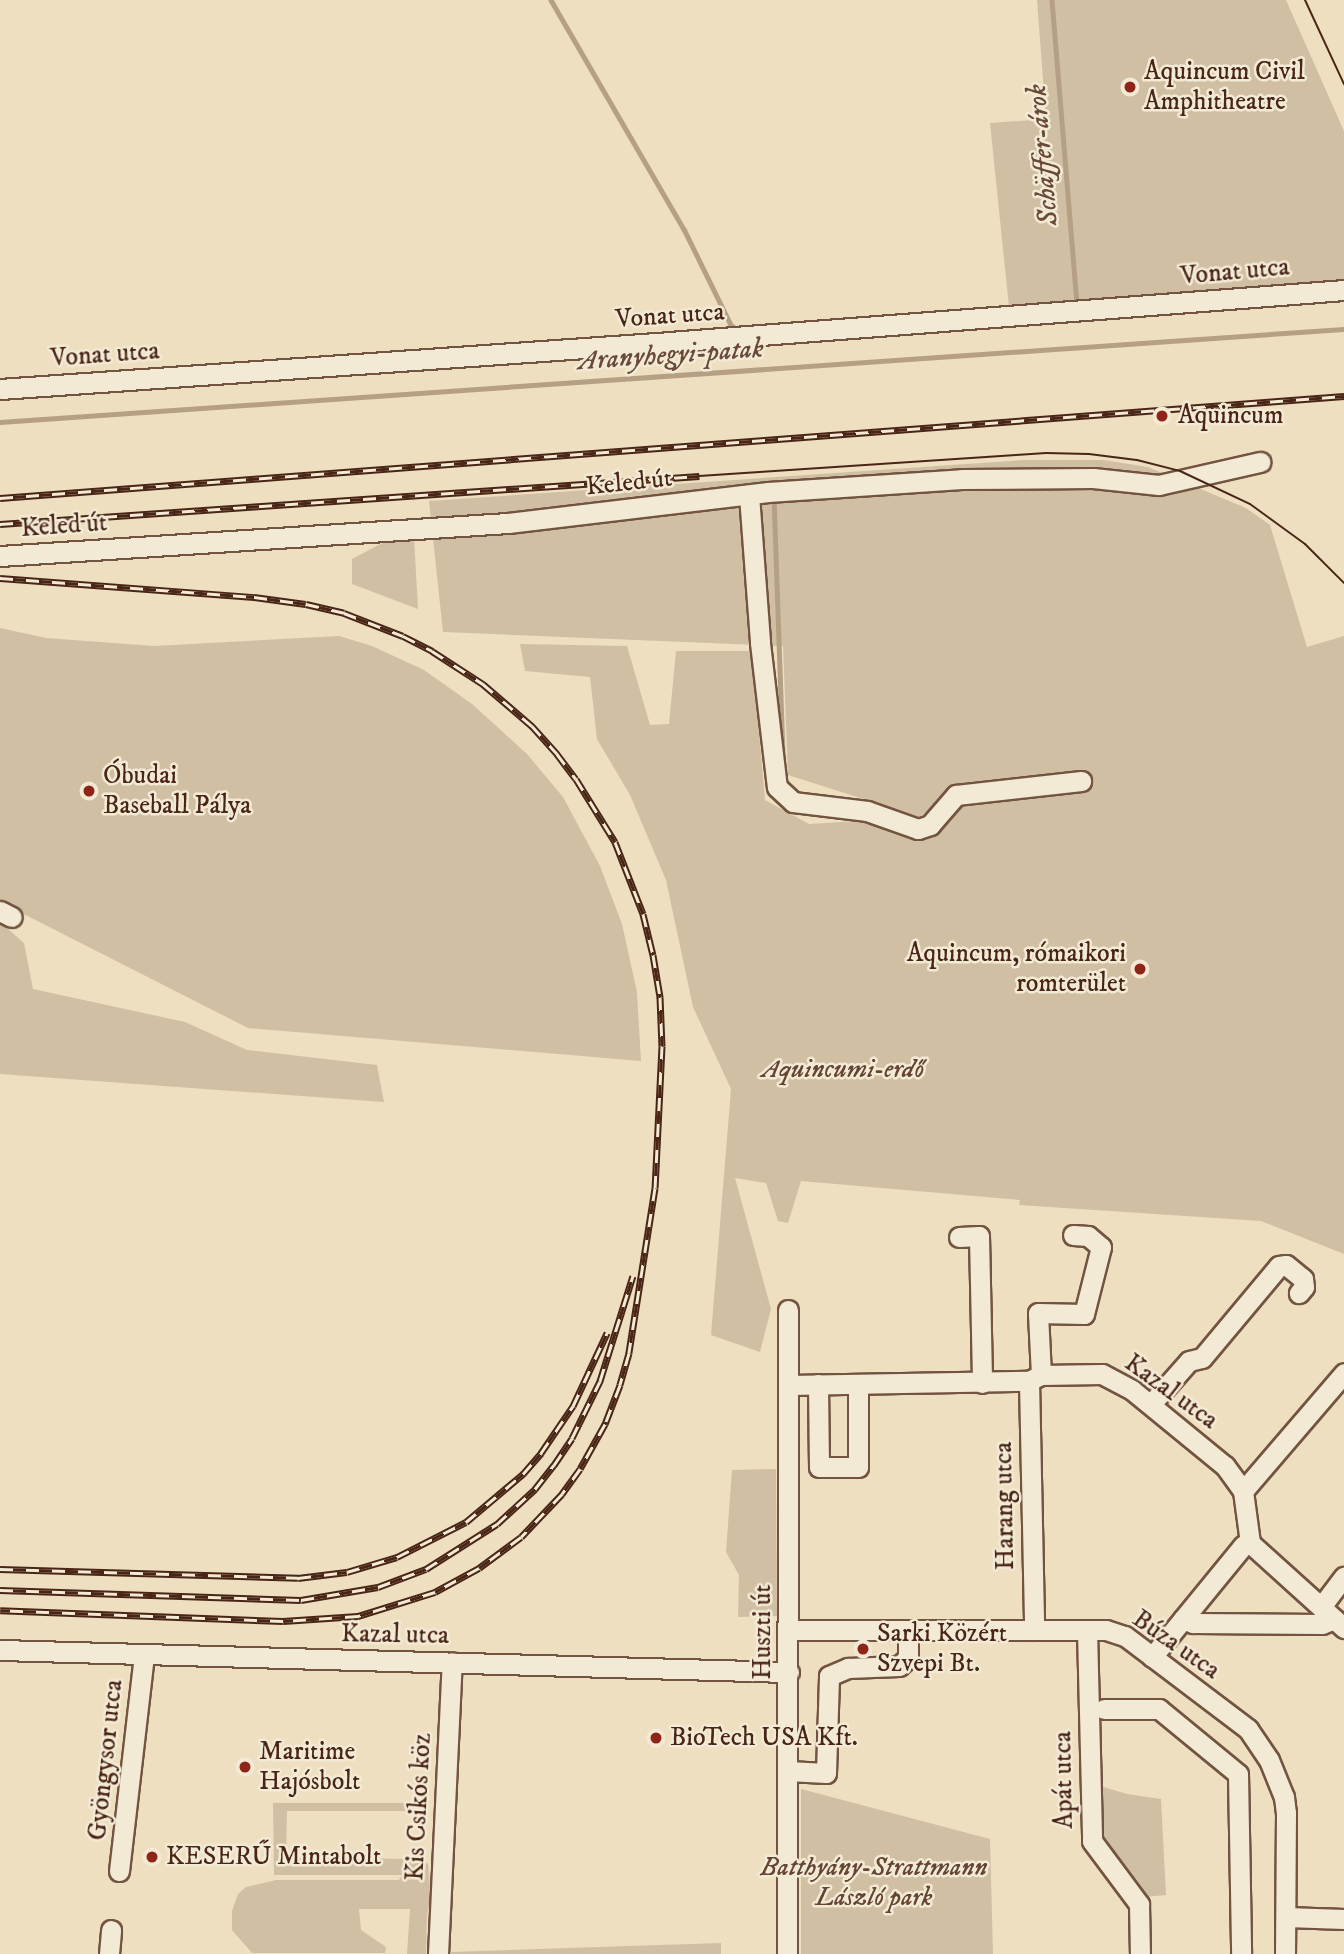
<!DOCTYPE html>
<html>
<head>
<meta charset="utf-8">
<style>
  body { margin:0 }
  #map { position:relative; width:1344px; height:1954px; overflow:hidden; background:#eddfc0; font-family:"IM FELL DW Pica",serif }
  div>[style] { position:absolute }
  .green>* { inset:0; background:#d1bfa3 }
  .stream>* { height:4.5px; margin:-2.25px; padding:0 2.25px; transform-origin:2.25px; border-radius:2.25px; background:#b5a086 }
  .roads { filter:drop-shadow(2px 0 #725440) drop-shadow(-2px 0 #725440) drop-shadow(0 2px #725440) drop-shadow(0 -2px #725440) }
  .minor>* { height:19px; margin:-9.5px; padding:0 9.5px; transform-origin:9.5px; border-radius:9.5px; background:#f3ead6 }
  .tram>* { height:2px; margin:-1px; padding:0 1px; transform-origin:1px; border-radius:1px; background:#492516 }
  .rail>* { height:7px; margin-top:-3.5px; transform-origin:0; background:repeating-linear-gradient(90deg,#f3ead6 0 13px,#492516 0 26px); box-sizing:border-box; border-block:2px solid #492516 }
  .dots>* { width:19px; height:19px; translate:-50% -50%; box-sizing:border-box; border:4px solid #f3ead6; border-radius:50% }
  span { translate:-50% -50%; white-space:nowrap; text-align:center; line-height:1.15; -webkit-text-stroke:5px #f3ead6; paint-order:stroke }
  .poi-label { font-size:26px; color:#492516 }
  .left { translate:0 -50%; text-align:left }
  .right { translate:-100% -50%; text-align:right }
  .street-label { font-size:26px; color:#492516 }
  .park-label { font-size:26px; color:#644432; font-style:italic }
  .water-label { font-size:28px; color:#694a38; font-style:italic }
</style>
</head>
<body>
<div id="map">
  <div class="green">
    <div style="clip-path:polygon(1037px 0,1286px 0,1344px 131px,1344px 281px,1009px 307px,990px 123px,1046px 119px)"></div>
    <div style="clip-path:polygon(1025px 460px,1103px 460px,1148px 467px,1246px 508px,1270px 525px,1307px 647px,1344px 636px,1344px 1254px,1261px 1221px,1019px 1205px,1020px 1200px,801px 1181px,788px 1223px,778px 1221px,766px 1183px,735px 1178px,771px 1309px,760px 1352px,711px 1335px,731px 1089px,693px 1007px,666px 880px,630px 795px,597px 739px,590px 677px,525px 671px,520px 644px,627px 646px,650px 725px,669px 724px,676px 651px,752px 651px,765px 800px,809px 824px,857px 821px,861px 815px,925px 832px,953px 789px,920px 817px,788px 775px,783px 646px,443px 632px,429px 501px)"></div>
    <div style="clip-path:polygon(394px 537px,414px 537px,418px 609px,352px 584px,352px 559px)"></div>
    <div style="clip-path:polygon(0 628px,46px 638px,154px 646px,339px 636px,372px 646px,424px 670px,472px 704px,527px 754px,563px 797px,600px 866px,622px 924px,637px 992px,641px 1061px,248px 1028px,0 902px)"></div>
    <div style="clip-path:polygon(0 922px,24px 943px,33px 989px,185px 1022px,247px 1050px,377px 1065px,384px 1102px,0 1074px)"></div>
    <div style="clip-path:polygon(776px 1469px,777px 1616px,738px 1617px,739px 1575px,726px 1552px,732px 1470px)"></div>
    <div style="clip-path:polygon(1100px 1786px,1127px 1794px,1161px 1799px,1166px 1895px,1144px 1897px,1102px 1838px)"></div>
    <div style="clip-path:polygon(801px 1789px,990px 1839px,993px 1954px,801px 1954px)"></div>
    <div style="clip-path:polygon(273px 1803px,419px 1803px,419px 1811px,287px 1811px,286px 1858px,420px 1859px,420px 1864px,428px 1863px,431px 1899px,427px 1915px,426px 1954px,407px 1954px,410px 1909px,359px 1909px,361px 1930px,386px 1947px,385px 1953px,252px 1953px,232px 1930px,232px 1911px,238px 1894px,246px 1887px,276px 1880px,399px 1880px,402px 1875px,274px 1875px)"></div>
    <div style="clip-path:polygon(721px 1943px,721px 1954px,451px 1954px,451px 1952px)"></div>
  </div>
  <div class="stream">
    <div style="left:551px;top:0;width:265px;rotate:59.9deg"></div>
    <div style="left:684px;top:229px;width:107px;rotate:63.9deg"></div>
    <div style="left:731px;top:325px;width:9px;rotate:36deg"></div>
    <div style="left:1052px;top:0;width:307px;rotate:85.3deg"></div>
    <div style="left:0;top:422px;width:1347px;rotate:-3.96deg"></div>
    <div style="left:774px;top:497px;width:261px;rotate:88deg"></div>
  </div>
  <div class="roads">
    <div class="minor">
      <div style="left:0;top:389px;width:659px;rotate:-4.01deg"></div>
      <div style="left:657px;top:343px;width:689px;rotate:-4.41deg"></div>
      <div style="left:749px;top:495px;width:148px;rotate:85.7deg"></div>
      <div style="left:760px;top:643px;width:145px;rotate:83.3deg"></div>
      <div style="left:777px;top:787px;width:22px;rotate:43deg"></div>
      <div style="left:793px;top:802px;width:75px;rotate:6.9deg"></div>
      <div style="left:867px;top:811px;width:54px;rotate:19.4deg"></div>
      <div style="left:918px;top:829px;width:13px;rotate:-18deg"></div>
      <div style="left:930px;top:825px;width:40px;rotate:-49deg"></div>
      <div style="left:956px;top:795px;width:126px;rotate:-6.4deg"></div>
      <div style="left:0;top:556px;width:509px;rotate:-3.72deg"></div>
      <div style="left:508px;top:523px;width:262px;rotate:-6.8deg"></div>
      <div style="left:768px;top:492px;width:194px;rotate:-3.8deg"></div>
      <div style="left:962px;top:479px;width:131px;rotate:-0.4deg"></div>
      <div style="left:1093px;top:478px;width:66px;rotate:6.1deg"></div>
      <div style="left:1159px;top:485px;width:104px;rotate:-12.8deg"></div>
      <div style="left:0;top:911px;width:13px;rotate:27deg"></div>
      <div style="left:959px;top:1237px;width:20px;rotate:-3deg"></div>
      <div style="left:979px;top:1236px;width:147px;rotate:88.8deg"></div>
      <div style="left:1041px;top:1375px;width:62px;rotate:-92.8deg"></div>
      <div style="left:1038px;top:1313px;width:46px;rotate:1.2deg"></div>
      <div style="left:1084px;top:1314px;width:69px;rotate:-75.8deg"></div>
      <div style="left:1101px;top:1247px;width:17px;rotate:-140deg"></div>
      <div style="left:1088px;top:1236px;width:15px;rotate:-176deg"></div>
      <div style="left:1029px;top:1381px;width:249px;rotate:88.8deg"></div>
      <div style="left:818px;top:1384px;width:83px;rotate:89.3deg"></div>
      <div style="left:819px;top:1467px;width:39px"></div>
      <div style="left:858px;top:1467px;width:83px;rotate:-90deg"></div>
      <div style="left:789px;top:1385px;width:240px;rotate:-1deg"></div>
      <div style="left:1029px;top:1381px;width:13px;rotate:-27deg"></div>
      <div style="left:1041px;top:1375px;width:61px;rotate:-0.9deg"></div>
      <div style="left:1102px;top:1374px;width:34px;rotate:28deg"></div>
      <div style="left:1132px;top:1390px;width:120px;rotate:39.3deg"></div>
      <div style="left:1225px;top:1466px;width:31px;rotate:54deg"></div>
      <div style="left:1243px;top:1491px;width:52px;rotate:82.3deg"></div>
      <div style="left:1250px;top:1543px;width:127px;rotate:42.1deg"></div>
      <div style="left:1151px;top:1404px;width:57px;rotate:-48.5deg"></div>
      <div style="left:1189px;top:1361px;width:13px;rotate:-13deg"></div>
      <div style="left:1202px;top:1358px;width:120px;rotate:-50.1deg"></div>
      <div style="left:1279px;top:1266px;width:7px;rotate:-8deg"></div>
      <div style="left:1286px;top:1265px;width:22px;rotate:39deg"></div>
      <div style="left:1303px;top:1279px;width:8px;rotate:83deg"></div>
      <div style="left:1304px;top:1287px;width:8px;rotate:130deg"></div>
      <div style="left:1243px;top:1491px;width:155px;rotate:-49.4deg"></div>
      <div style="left:1321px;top:1607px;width:38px;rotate:-53deg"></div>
      <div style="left:1183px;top:1619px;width:11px;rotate:22deg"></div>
      <div style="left:1193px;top:1623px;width:129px;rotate:0.4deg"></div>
      <div style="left:1322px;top:1624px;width:13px;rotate:-23deg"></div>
      <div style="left:789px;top:1630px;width:317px"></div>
      <div style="left:1106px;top:1630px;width:20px;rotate:18deg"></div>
      <div style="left:1125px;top:1636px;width:154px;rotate:37.1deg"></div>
      <div style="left:1248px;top:1729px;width:37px;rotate:56deg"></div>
      <div style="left:1269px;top:1760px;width:40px;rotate:68deg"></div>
      <div style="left:1284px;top:1797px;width:16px;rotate:83deg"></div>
      <div style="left:1286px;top:1813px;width:141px;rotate:90.4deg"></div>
      <div style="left:1087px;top:1630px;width:211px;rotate:88.6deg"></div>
      <div style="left:1092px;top:1841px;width:79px;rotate:53.3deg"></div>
      <div style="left:1139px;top:1904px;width:50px;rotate:88.9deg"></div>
      <div style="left:0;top:1650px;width:789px;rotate:1.6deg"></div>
      <div style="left:1152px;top:1657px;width:144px;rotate:-50.7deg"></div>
      <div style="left:1243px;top:1546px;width:8px;rotate:-23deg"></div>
      <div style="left:1104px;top:1709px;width:55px"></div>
      <div style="left:1159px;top:1709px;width:102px;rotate:39.4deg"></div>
      <div style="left:1238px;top:1774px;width:180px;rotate:89deg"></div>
      <div style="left:788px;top:1771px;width:38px;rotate:3deg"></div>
      <div style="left:826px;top:1773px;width:97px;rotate:-88.2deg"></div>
      <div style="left:829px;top:1676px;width:21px;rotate:-23deg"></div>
      <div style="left:848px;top:1668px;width:51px;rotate:-2.2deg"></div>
      <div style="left:899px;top:1666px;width:12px;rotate:-42deg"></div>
      <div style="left:908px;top:1658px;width:28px;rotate:-90deg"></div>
      <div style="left:119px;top:1871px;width:217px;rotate:-83.4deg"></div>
      <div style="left:1286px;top:1917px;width:58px;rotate:2deg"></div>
      <div style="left:109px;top:1954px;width:24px;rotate:-85deg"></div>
      <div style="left:438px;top:1954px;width:292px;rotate:-87.3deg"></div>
      <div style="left:787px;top:1954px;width:644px;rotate:-89.91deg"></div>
    </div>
  </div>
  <div class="tram">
    <div style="left:1305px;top:0;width:93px;rotate:65.1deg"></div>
    <div style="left:699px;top:476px;width:348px;rotate:-3.8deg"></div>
    <div style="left:1046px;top:453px;width:43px;rotate:1.3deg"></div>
    <div style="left:1089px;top:454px;width:48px;rotate:7.1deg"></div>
    <div style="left:1137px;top:460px;width:44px;rotate:14.3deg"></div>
    <div style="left:1180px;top:471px;width:77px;rotate:25.2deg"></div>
    <div style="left:1250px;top:504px;width:68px;rotate:36deg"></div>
    <div style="left:1305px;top:544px;width:55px;rotate:45deg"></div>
  </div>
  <div class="rail">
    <div style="left:0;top:498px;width:1348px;rotate:-4.34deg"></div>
    <div style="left:0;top:524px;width:701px;rotate:-3.93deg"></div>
    <div style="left:0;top:578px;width:255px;rotate:4.3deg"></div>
    <div style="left:254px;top:597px;width:52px;rotate:7.7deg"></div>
    <div style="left:306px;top:604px;width:39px;rotate:13deg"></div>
    <div style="left:344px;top:613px;width:63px;rotate:21.3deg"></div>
    <div style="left:403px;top:636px;width:33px;rotate:27deg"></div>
    <div style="left:432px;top:651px;width:61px;rotate:32.9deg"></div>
    <div style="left:483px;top:684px;width:65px;rotate:40.6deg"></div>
    <div style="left:532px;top:726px;width:38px;rotate:48deg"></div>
    <div style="left:557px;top:754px;width:31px;rotate:53deg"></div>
    <div style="left:576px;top:779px;width:74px;rotate:58.2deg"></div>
    <div style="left:615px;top:842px;width:77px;rotate:68.7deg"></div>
    <div style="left:643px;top:914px;width:42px;rotate:76.3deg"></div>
    <div style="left:653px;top:955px;width:43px;rotate:80.5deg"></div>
    <div style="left:660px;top:997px;width:49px;rotate:87.7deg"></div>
    <div style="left:662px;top:1046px;width:142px;rotate:92.8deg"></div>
    <div style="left:655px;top:1188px;width:167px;rotate:99deg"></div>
    <div style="left:629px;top:1353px;width:33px;rotate:106deg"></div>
    <div style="left:620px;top:1385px;width:42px;rotate:111deg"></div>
    <div style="left:605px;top:1424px;width:51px;rotate:119.1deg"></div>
    <div style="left:580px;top:1469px;width:31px;rotate:126deg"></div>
    <div style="left:562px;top:1494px;width:59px;rotate:133.6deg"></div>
    <div style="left:521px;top:1537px;width:52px;rotate:143.6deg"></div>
    <div style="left:479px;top:1568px;width:50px;rotate:151.4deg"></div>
    <div style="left:435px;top:1592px;width:81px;rotate:162.7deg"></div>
    <div style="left:358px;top:1616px;width:75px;rotate:176.2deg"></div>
    <div style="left:283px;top:1621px;width:283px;rotate:-177.8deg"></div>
    <div style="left:0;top:1569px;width:298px;rotate:1.7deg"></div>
    <div style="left:298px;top:1578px;width:49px;rotate:-7deg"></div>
    <div style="left:347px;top:1572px;width:52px;rotate:-16.7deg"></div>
    <div style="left:397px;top:1557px;width:77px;rotate:-26.9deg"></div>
    <div style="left:466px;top:1522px;width:75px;rotate:-40.1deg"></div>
    <div style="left:523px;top:1474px;width:28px;rotate:-49deg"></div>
    <div style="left:541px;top:1453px;width:57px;rotate:-55.8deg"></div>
    <div style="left:573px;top:1406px;width:81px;rotate:-65deg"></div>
    <div style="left:0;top:1590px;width:301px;rotate:1.9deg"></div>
    <div style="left:301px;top:1600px;width:78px;rotate:-9.6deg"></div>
    <div style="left:378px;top:1587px;width:51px;rotate:-20.6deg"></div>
    <div style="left:426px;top:1569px;width:84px;rotate:-32.4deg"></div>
    <div style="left:497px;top:1524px;width:52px;rotate:-42.6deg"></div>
    <div style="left:535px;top:1489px;width:31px;rotate:-52deg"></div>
    <div style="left:554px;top:1465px;width:32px;rotate:-56deg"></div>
    <div style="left:572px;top:1438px;width:64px;rotate:-63.8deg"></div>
    <div style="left:600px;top:1381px;width:110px;rotate:-72.6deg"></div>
  </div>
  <div class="dots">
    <div style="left:1130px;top:87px;background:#8f2418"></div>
    <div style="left:1162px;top:416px;background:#8f2418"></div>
    <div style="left:89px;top:791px;background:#8f2418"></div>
    <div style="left:1140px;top:969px;background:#8f2418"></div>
    <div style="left:863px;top:1649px;background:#8f2418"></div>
    <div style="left:656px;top:1738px;background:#8f2418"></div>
    <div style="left:245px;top:1767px;background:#8f2418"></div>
    <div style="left:152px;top:1857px;background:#8f2418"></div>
  </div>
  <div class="poi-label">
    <span class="left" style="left:1144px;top:87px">Aquincum Civil<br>Amphitheatre</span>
    <span class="left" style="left:1178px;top:416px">Aquincum</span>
    <span class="left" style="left:103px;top:791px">Óbudai<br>Baseball Pálya</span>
    <span class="right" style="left:1126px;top:969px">Aquincum, rómaikori<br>romterület</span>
    <span class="left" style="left:877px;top:1649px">Sarki Közért<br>Szvepi Bt.</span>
    <span class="left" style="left:670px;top:1738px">BioTech USA Kft.</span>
    <span class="left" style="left:259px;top:1767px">Maritime<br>Hajósbolt</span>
    <span class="left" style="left:166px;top:1857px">KESERŰ Mintabolt</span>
  </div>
  <div class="street-label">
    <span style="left:1235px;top:272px;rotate:-5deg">Vonat utca</span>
    <span style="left:670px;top:316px;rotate:-4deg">Vonat utca</span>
    <span style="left:105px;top:355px;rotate:-4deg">Vonat utca</span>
    <span style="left:629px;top:483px;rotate:-6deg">Keled út</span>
    <span style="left:64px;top:526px;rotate:-4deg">Keled út</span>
    <span style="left:1171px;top:1392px;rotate:36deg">Kazal utca</span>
    <span style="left:1005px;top:1506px;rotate:-91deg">Harang utca</span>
    <span style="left:763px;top:1632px;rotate:-90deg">Huszti út</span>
    <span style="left:395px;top:1635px;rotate:1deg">Kazal utca</span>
    <span style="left:1176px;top:1645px;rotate:35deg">Búza utca</span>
    <span style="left:106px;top:1760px;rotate:-84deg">Gyöngysor utca</span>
    <span style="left:1064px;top:1780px;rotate:-91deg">Apát utca</span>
    <span style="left:419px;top:1807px;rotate:-87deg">Kis Csikós köz</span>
  </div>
  <div class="park-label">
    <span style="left:843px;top:1070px">Aquincumi-erdő</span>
    <span style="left:874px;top:1883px">Batthyány-Strattmann<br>László park</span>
  </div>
  <div class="water-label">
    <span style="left:1043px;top:155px;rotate:-95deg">Schäffer-árok</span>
    <span style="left:671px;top:355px;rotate:-4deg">Aranyhegyi-patak</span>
  </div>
</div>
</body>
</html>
